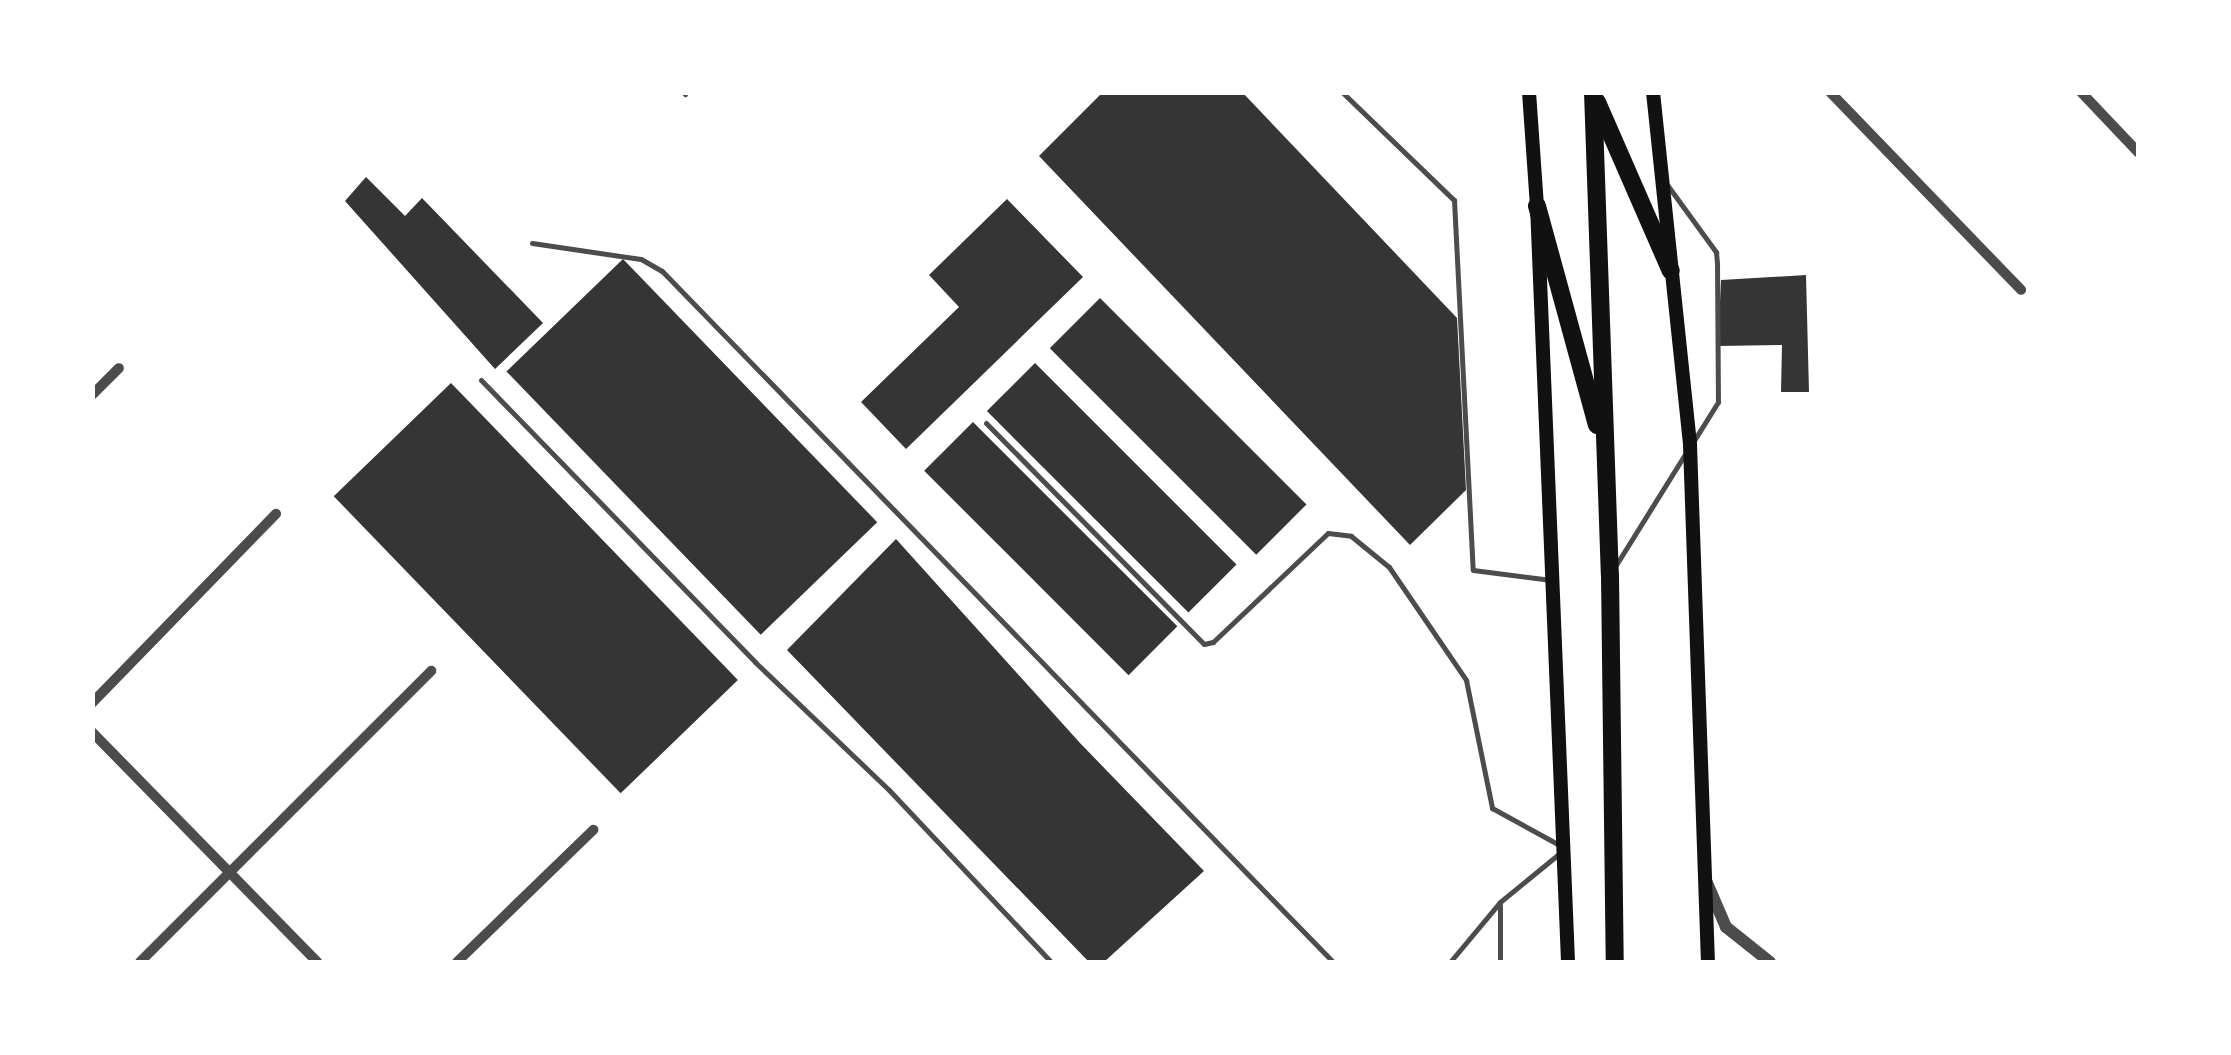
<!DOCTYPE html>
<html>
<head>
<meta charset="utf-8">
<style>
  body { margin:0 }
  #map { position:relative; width:2231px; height:1055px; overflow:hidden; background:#fff; font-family:"Exo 2",sans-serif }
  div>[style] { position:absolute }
  .building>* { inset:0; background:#353535; transform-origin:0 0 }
  .service>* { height:5px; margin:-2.5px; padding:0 2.5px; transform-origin:2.5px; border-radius:2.5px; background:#4c4c4c }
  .minor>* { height:10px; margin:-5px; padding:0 5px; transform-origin:5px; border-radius:5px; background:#4c4c4c }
  .tertiary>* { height:12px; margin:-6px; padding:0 6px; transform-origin:6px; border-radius:6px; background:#4c4c4c }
  .secondary>* { height:14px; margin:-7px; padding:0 7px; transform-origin:7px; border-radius:7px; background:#111 }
  .trunk>* { height:18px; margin:-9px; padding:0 9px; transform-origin:9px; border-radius:9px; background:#111 }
  span { translate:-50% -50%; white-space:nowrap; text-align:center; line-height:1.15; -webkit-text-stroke:8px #fff; paint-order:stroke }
  .frame { position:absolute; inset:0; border:95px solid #fff; pointer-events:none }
</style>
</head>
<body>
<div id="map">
  <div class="building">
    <div style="clip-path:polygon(1103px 92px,1242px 92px,1457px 318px,1466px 490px,1410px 545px,1039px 156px)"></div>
    <div style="clip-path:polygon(366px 177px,405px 216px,422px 198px,543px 323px,495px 369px,345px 201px)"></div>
    <div style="clip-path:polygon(1007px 199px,1083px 277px,906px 449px,861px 402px,959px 307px,929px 275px)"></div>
    <div style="left:623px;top:259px;width:366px;height:162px;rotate:46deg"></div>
    <div style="clip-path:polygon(1806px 275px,1809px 392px,1781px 392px,1782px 345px,1718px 346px,1721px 280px)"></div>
    <div style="left:1100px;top:298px;width:292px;height:71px;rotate:45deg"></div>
    <div style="left:1035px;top:363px;width:285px;height:68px;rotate:45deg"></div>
    <div style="left:451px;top:383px;width:413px;height:163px;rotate:46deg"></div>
    <div style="left:973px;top:422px;width:289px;height:69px;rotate:45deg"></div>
    <div style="clip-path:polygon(896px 539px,1080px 743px,1204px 871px,1104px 962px,1089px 962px,787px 650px)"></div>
  </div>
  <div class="service">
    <div style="left:683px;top:92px;width:3px;rotate:45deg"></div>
    <div style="left:1342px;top:92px;width:156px;rotate:44deg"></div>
    <div style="left:1454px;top:200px;width:370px;rotate:87.1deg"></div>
    <div style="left:1473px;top:570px;width:79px;rotate:7.3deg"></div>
    <div style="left:1668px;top:186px;width:82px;rotate:54deg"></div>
    <div style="left:1716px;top:252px;width:11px;rotate:85deg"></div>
    <div style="left:1717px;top:263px;width:139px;rotate:89.6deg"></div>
    <div style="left:1718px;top:402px;width:47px;rotate:122deg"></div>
    <div style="left:532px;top:243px;width:110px;rotate:8.4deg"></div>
    <div style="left:641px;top:259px;width:24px;rotate:30deg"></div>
    <div style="left:662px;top:271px;width:963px;rotate:45.84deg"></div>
    <div style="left:481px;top:380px;width:393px;rotate:45.8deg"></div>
    <div style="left:755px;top:662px;width:185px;rotate:43.7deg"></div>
    <div style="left:889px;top:790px;width:236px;rotate:46.7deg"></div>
    <div style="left:986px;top:423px;width:310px;rotate:45.4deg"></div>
    <div style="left:1204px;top:644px;width:9px;rotate:-13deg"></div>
    <div style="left:1213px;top:642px;width:158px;rotate:-43.5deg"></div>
    <div style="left:1328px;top:533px;width:23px;rotate:7deg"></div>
    <div style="left:1351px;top:536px;width:49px;rotate:39.2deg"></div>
    <div style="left:1389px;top:567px;width:137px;rotate:55.7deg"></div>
    <div style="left:1466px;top:680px;width:131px;rotate:78.5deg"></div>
    <div style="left:1492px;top:808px;width:79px;rotate:28.8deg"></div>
    <div style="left:1616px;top:565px;width:134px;rotate:-58.1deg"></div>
    <div style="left:1450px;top:962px;width:78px;rotate:-50.2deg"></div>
    <div style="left:1500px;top:902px;width:79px;rotate:-39.3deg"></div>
    <div style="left:1500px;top:962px;width:57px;rotate:-90deg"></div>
  </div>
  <div class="minor">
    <div style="left:1830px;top:92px;width:275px;rotate:46deg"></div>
    <div style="left:2081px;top:92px;width:83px;rotate:46.5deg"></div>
    <div style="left:92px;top:395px;width:38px;rotate:-45deg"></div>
    <div style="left:92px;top:703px;width:264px;rotate:-45.8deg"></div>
    <div style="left:92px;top:732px;width:322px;rotate:45.6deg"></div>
    <div style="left:140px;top:962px;width:412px;rotate:-45deg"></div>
    <div style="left:457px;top:962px;width:190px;rotate:-44.1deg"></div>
  </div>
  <div class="tertiary">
    <div style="left:1707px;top:883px;width:48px;rotate:66.6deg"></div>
    <div style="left:1726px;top:927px;width:56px;rotate:38.5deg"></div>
  </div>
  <div class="secondary">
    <div style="left:1529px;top:92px;width:114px;rotate:86deg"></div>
    <div style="left:1537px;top:206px;width:757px;rotate:87.65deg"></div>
    <div style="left:1653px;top:92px;width:355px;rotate:84deg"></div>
    <div style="left:1690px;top:445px;width:517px;rotate:88.01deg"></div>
  </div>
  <div class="trunk">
    <div style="left:1593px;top:92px;width:483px;rotate:88deg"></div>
    <div style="left:1610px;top:575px;width:387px;rotate:89.3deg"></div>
    <div style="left:1597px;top:102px;width:184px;rotate:66.4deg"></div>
    <div style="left:1537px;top:206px;width:227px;rotate:74.7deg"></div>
  </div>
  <div class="frame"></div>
</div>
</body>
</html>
